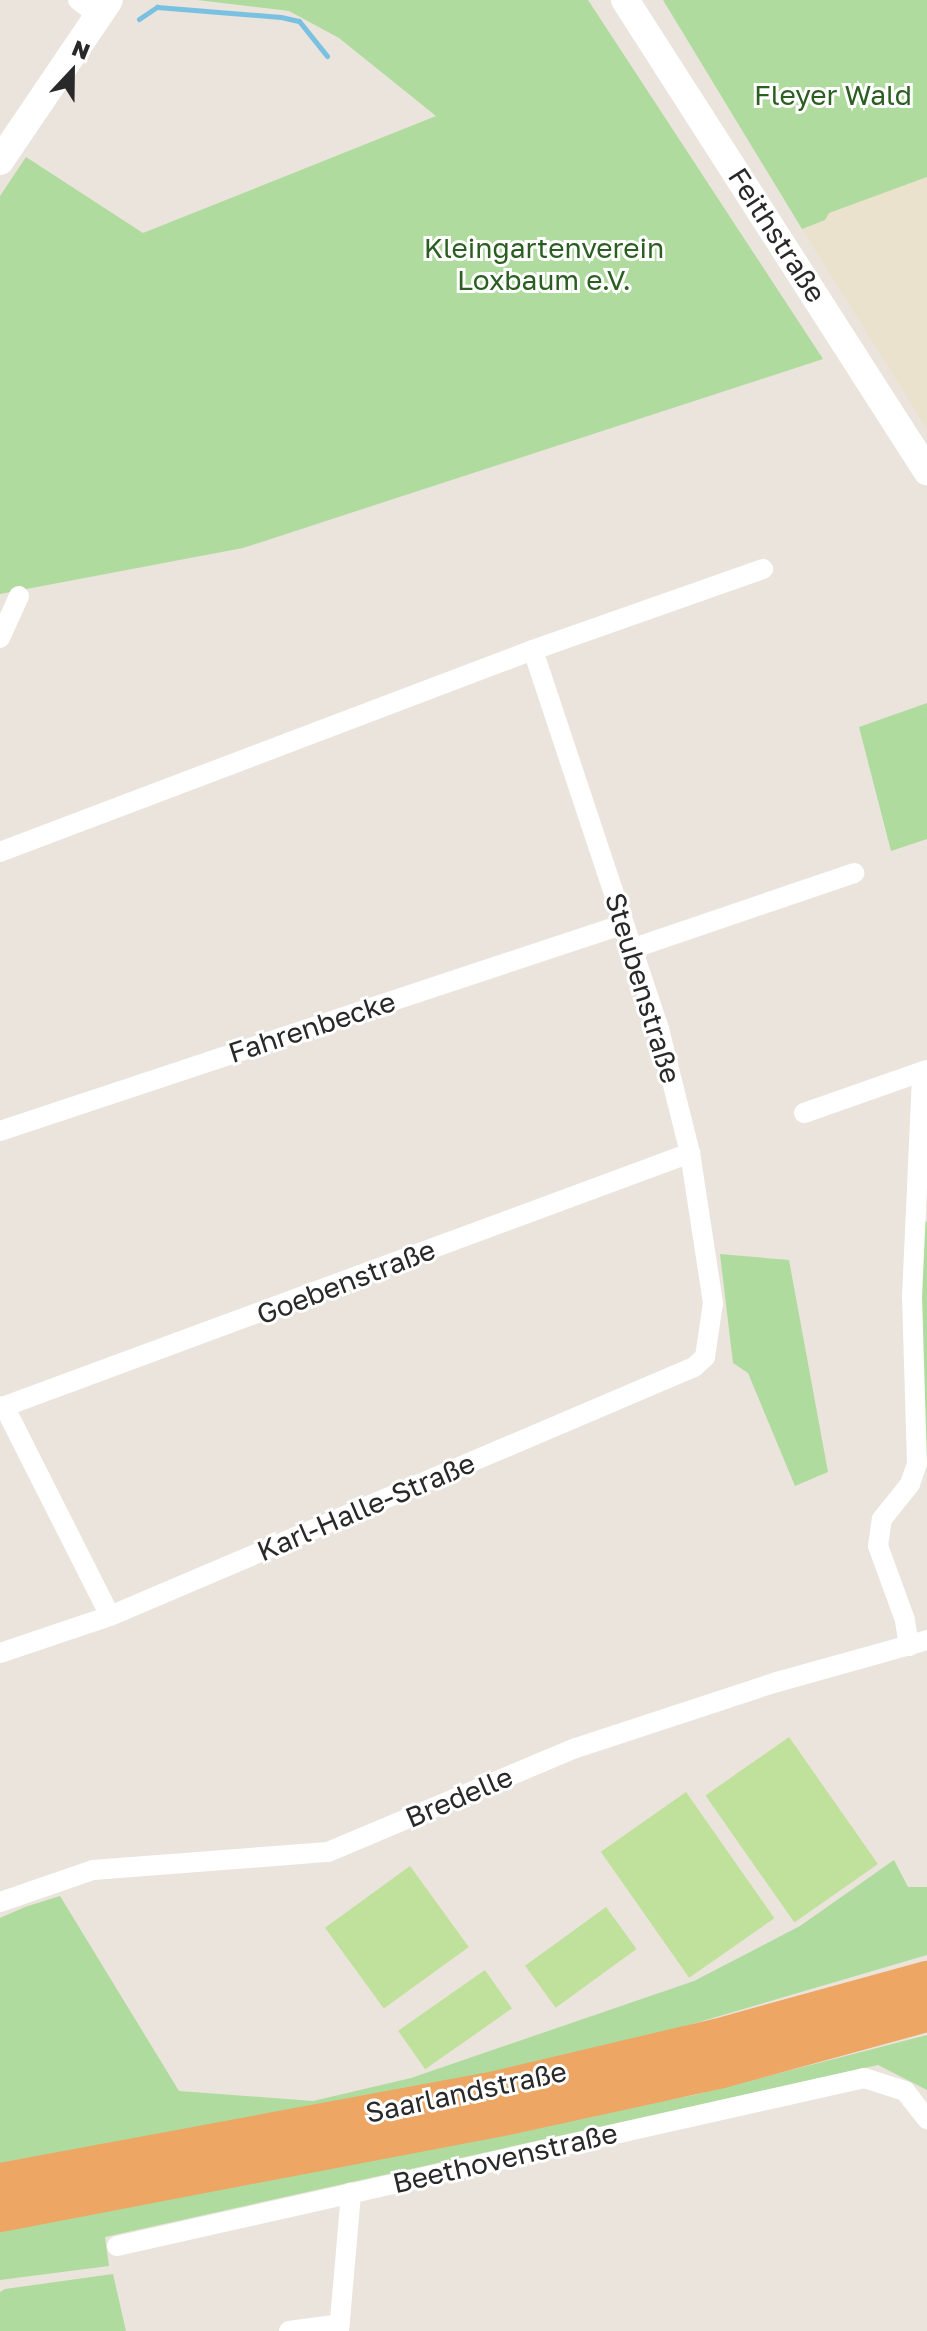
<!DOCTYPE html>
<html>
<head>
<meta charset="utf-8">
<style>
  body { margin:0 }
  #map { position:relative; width:927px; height:2331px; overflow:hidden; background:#eae4dc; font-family:"Golos Text",sans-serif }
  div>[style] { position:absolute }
  .education>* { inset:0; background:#eae2cd }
  .green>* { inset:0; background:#b0db9e }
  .pitch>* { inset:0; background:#c0e19b; transform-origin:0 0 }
  .stream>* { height:5px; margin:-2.5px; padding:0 2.5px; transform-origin:2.5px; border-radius:2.5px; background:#7ac1e1 }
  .street>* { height:20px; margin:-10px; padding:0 10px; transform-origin:10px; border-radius:10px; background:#fff }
  .secondary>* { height:28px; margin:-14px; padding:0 14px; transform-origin:14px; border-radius:14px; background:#fff }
  .highway>* { height:38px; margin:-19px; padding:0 19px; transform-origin:19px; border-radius:19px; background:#eda664 }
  span { translate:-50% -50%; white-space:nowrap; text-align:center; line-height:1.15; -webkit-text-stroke:6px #fff; paint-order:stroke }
  .park-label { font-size:28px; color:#2b5e21 }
  .street-label { font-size:28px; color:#292929 }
  .north { position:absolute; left:32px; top:32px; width:80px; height:80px; -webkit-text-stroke:6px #fff; paint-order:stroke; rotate:22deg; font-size:22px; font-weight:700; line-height:32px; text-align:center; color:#292929 }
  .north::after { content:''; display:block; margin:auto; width:28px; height:36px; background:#292929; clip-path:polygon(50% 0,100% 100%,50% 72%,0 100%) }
</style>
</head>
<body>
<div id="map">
  <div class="education">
    <div style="clip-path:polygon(927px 177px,927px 429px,802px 229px,825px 220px,829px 213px)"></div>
  </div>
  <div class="green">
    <div style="clip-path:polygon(197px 0,588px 0,823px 359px,243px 548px,0 594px,0 196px,26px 157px,143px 233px,436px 116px,339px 38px,289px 11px)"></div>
    <div style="clip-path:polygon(663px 0,927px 0,927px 177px,829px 213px,825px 220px,802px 229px)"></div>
    <div style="clip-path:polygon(927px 703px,927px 839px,891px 851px,859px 727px)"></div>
    <div style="clip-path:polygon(923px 1221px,927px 1222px,927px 1472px,919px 1291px)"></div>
    <div style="clip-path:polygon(720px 1254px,789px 1260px,828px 1472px,795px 1486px,748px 1373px,733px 1363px)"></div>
    <div style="clip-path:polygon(894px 1860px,908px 1887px,927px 1887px,927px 1955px,570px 2060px,0 2173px,0 1918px,25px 1907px,60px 1896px,179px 2091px,313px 2101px,411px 2078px,694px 1981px,800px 1926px)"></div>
    <div style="clip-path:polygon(927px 2035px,927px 2090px,878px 2065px,105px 2237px,109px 2266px,0 2280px,0 2225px,694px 2095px)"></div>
    <div style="clip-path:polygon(113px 2274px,126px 2331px,0 2331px,0 2292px,5px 2289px)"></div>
  </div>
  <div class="pitch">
    <div style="left:789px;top:1737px;width:155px;height:102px;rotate:55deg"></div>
    <div style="left:686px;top:1792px;width:154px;height:104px;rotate:55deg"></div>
    <div style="left:410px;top:1866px;width:100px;height:105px;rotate:54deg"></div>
    <div style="left:606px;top:1907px;width:52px;height:100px;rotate:54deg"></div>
    <div style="left:485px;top:1970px;width:47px;height:106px;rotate:55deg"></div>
  </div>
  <div class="stream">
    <div style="left:139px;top:19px;width:22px;rotate:-34deg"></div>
    <div style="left:157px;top:7px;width:124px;rotate:4.6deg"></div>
    <div style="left:281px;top:17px;width:18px;rotate:13deg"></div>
    <div style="left:299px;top:21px;width:45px;rotate:51.3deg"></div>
  </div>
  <div class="street">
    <div style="left:78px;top:0;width:25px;rotate:37deg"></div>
    <div style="left:0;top:638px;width:46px;rotate:-65.7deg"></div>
    <div style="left:0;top:852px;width:570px;rotate:-20.76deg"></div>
    <div style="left:533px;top:650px;width:244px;rotate:-19.4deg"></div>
    <div style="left:631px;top:949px;width:236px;rotate:-18.8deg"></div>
    <div style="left:804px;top:1113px;width:130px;rotate:-19.3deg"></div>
    <div style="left:0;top:1131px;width:657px;rotate:-18.35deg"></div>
    <div style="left:4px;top:1406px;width:235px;rotate:63.2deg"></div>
    <div style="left:0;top:1408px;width:736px;rotate:-20.28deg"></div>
    <div style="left:909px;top:1646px;width:26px;rotate:-99deg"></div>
    <div style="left:905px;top:1620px;width:79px;rotate:-110deg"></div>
    <div style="left:878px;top:1546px;width:27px;rotate:-82deg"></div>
    <div style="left:882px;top:1519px;width:45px;rotate:-51.3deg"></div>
    <div style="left:910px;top:1484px;width:21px;rotate:-71deg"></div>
    <div style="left:917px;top:1464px;width:167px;rotate:-91.7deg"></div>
    <div style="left:912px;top:1297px;width:224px;rotate:-87.4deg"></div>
    <div style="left:0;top:1653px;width:116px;rotate:-18.6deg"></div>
    <div style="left:110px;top:1616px;width:635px;rotate:-23.09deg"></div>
    <div style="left:694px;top:1367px;width:15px;rotate:-42deg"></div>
    <div style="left:705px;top:1357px;width:55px;rotate:-81.6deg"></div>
    <div style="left:713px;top:1303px;width:152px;rotate:-98.7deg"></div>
    <div style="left:690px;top:1153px;width:128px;rotate:-104deg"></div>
    <div style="left:659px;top:1029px;width:399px;rotate:-108.4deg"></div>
    <div style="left:0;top:1902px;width:98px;rotate:-19deg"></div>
    <div style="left:93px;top:1870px;width:236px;rotate:-4.4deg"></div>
    <div style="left:328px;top:1852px;width:269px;rotate:-22.8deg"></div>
    <div style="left:576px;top:1748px;width:212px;rotate:-18.2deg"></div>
    <div style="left:777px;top:1682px;width:156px;rotate:-15.6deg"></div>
    <div style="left:117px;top:2246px;width:766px;rotate:-12.67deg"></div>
    <div style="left:864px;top:2078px;width:43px;rotate:17.6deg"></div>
    <div style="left:905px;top:2091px;width:36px;rotate:52deg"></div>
    <div style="left:289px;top:2331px;width:51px;rotate:-7.8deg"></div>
    <div style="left:339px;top:2331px;width:139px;rotate:-85deg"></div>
  </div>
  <div class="secondary">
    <div style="left:625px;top:0;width:560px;rotate:57.33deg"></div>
    <div style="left:0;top:161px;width:194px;rotate:-55.9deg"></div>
  </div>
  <div class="highway">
    <div style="left:0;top:2182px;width:495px;rotate:-10.5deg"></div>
    <div style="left:487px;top:2092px;width:235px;rotate:-13.3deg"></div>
    <div style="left:716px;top:2038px;width:219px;rotate:-15.4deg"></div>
    <div style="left:0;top:2213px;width:511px;rotate:-10.83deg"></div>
    <div style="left:502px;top:2117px;width:225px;rotate:-12.3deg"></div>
    <div style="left:722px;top:2069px;width:213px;rotate:-15.3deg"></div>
  </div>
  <div class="park-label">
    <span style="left:833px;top:95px">Fleyer Wald</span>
    <span style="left:544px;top:264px">Kleingartenverein<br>Loxbaum e.V.</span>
  </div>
  <div class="street-label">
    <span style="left:777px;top:235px;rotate:57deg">Feithstraße</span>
    <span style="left:643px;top:988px;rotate:73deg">Steubenstraße</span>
    <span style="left:312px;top:1027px;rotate:-18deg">Fahrenbecke</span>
    <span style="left:346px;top:1282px;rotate:-21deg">Goebenstraße</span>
    <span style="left:366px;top:1507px;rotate:-23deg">Karl-Halle-Straße</span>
    <span style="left:459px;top:1797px;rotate:-23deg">Bredelle</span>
    <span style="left:466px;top:2092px;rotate:-12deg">Saarlandstraße</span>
    <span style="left:505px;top:2158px;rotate:-13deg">Beethovenstraße</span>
  </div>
  <div class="north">N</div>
</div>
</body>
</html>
